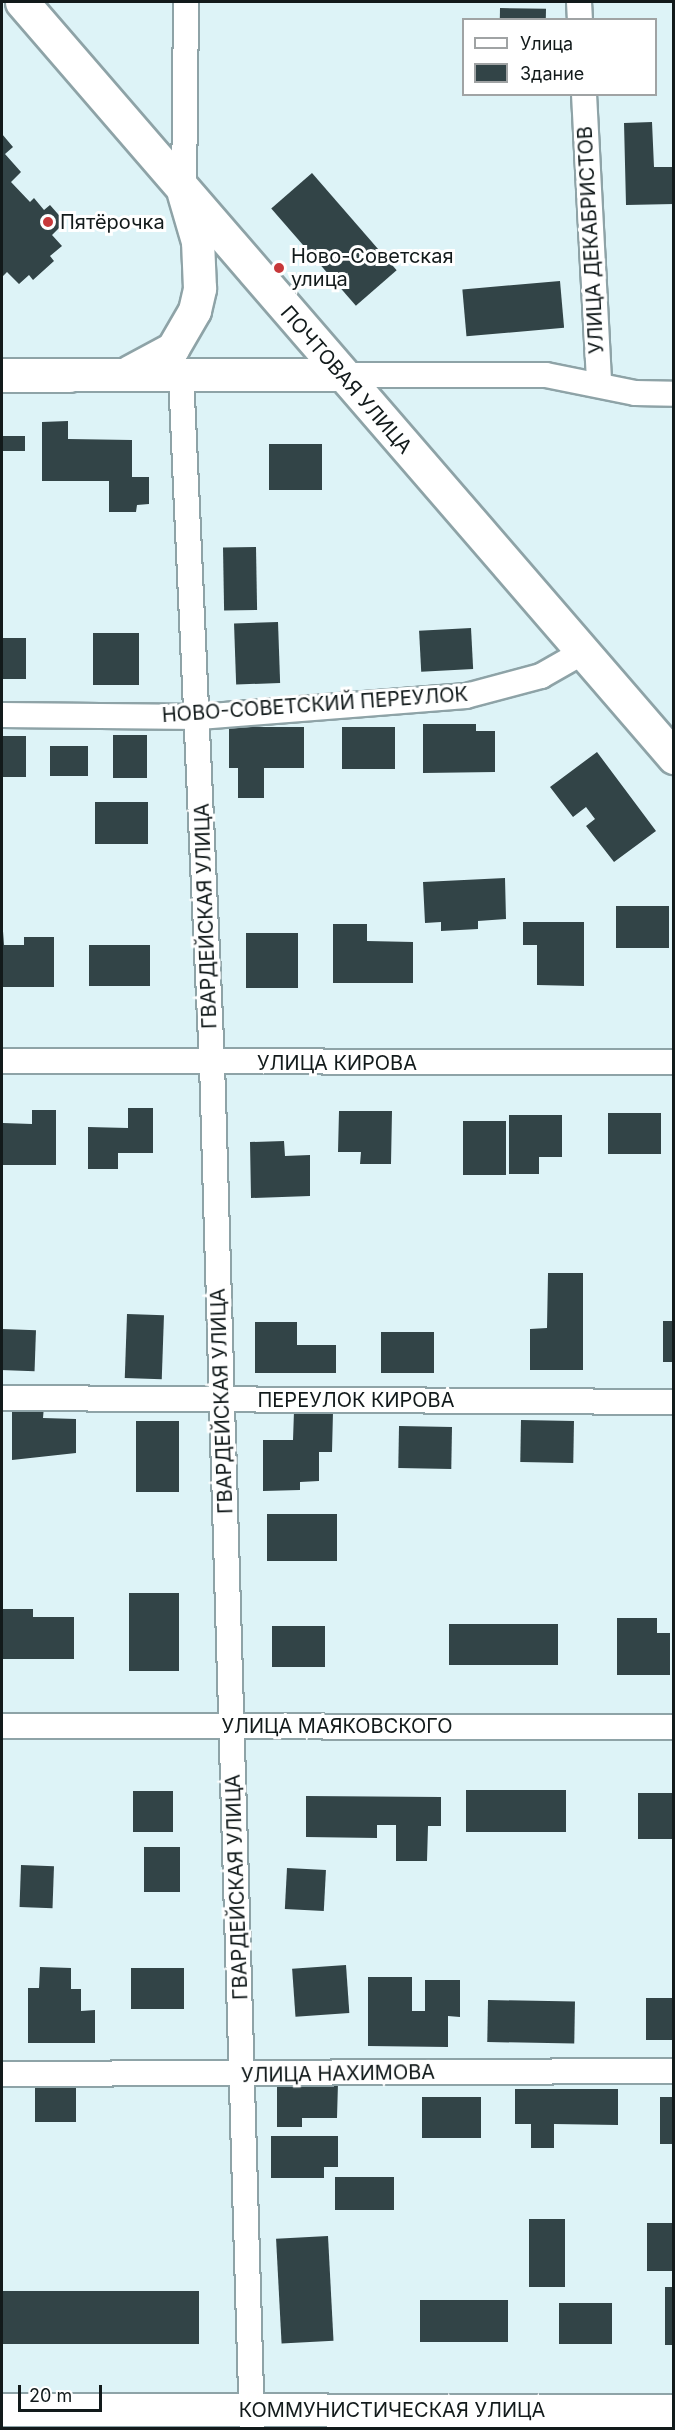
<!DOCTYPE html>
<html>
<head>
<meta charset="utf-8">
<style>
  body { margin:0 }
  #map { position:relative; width:675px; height:2430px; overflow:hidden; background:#ddf3f7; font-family:Inter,sans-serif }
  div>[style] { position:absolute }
  .building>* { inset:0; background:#324447; transform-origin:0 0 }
  .roads { filter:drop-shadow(2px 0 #8ea3a7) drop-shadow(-2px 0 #8ea3a7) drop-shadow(0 2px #8ea3a7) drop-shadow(0 -2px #8ea3a7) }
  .minor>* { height:24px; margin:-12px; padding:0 12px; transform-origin:12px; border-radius:12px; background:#fff }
  .tertiary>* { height:32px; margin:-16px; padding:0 16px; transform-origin:16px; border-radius:16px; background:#fff }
  .secondary>* { height:33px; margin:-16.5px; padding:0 16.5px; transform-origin:16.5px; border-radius:16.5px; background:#fff }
  .dots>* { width:16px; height:16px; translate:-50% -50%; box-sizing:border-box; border:3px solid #fff; border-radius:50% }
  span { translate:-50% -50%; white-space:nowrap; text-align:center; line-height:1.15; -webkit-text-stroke:6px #fff; paint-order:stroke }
  .poi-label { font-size:20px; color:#121a1b }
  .left { translate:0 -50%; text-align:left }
  .street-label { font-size:20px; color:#121a1b }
  .frame { position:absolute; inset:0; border:3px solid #121a1b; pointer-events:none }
  .legend { position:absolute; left:462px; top:18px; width:195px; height:78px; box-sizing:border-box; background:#fff; border:2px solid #a0a3a4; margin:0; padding:8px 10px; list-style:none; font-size:18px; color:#121a1b }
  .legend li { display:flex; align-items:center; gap:12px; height:30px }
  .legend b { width:30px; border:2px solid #a0a3a4 }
  .scale { position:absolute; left:18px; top:2385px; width:84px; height:27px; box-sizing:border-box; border:3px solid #121a1b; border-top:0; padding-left:8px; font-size:18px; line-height:21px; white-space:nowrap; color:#121a1b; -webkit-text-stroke:4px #fff; paint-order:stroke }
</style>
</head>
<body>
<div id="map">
  <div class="building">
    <div style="left:500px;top:8px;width:46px;height:12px;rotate:1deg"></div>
    <div style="clip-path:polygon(652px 122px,654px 167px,674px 167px,674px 204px,626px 205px,624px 123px)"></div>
    <div style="clip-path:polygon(2px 134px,13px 147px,5px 154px,21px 172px,11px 182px,30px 202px,34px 198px,44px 210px,50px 205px,65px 222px,52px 235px,62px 246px,50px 256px,54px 261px,33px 280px,29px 275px,19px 284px,7px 272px,2px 277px)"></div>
    <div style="left:312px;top:173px;width:129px;height:54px;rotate:49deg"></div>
    <div style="left:560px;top:281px;width:47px;height:98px;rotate:85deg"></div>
    <div style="clip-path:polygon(68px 421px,68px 439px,132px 440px,132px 477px,149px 477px,149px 504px,137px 505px,136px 512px,109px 512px,109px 481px,42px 481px,42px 422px)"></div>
    <div style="left:2px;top:436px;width:23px;height:15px"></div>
    <div style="left:269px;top:444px;width:53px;height:46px"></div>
    <div style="left:256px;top:547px;width:63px;height:33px;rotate:89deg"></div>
    <div style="left:278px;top:622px;width:61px;height:44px;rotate:88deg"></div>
    <div style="left:471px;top:628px;width:41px;height:52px;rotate:87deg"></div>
    <div style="left:93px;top:633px;width:46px;height:52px"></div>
    <div style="left:2px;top:638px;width:24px;height:41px"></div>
    <div style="clip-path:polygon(423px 724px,476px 724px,476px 731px,495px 731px,495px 772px,423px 773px)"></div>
    <div style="clip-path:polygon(229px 727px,304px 727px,304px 768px,264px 768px,264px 798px,238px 798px,238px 768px,229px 768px)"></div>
    <div style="left:342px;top:727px;width:53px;height:42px"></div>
    <div style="left:113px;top:735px;width:34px;height:43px"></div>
    <div style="left:2px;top:736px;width:24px;height:41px"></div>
    <div style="left:50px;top:746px;width:38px;height:30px"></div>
    <div style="clip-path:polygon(597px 752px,656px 831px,614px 862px,586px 826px,595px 819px,586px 807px,573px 817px,550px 787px)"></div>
    <div style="left:95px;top:802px;width:53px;height:42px"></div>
    <div style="clip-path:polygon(505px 878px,506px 919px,478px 921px,478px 929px,441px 931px,441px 922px,425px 923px,423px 882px)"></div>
    <div style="left:616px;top:906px;width:53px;height:42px"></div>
    <div style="clip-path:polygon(2px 917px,4px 945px,24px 945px,24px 937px,54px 937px,54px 987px,2px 987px)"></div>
    <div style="clip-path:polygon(523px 922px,584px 922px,584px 986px,537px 985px,537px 945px,523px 945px)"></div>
    <div style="clip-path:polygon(333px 924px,367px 924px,367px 941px,413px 942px,413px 983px,333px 983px)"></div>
    <div style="left:246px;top:933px;width:52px;height:55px"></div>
    <div style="left:89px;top:945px;width:61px;height:41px"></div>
    <div style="clip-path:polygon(128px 1108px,153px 1108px,153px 1153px,118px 1153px,118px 1169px,88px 1169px,88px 1127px,128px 1128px)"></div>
    <div style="clip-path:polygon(32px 1110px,56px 1110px,56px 1165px,3px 1165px,3px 1123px,32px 1124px)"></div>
    <div style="clip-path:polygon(339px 1111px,392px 1111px,391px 1164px,360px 1164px,361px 1152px,338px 1152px)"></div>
    <div style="left:608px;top:1113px;width:53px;height:41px"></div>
    <div style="clip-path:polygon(509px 1115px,562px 1115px,562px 1157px,539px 1157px,539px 1174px,509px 1174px)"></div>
    <div style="left:463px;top:1121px;width:43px;height:54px"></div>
    <div style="clip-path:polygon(284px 1141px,285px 1156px,310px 1155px,310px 1196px,251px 1198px,250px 1142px)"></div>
    <div style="clip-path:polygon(548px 1273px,583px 1273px,583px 1370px,530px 1370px,530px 1329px,547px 1328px)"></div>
    <div style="left:127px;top:1314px;width:37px;height:64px;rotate:2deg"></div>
    <div style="left:663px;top:1321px;width:11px;height:41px"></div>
    <div style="clip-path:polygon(255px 1322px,297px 1322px,297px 1345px,336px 1345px,336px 1373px,255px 1373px)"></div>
    <div style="left:2px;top:1329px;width:34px;height:41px;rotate:2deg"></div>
    <div style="left:381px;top:1332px;width:53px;height:41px"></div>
    <div style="clip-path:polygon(12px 1406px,44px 1406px,43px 1418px,76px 1419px,76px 1453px,12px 1460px)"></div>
    <div style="clip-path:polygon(294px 1411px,333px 1412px,332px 1452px,319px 1452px,319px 1481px,300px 1482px,300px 1490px,263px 1491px,263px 1440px,293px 1440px)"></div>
    <div style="left:521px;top:1420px;width:53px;height:42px;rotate:1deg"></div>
    <div style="left:136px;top:1421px;width:43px;height:71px"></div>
    <div style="left:452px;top:1427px;width:42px;height:53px;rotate:91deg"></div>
    <div style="left:267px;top:1514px;width:70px;height:47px"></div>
    <div style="left:129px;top:1593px;width:50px;height:78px"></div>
    <div style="clip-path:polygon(2px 1609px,33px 1609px,33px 1617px,74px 1617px,74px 1659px,2px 1659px)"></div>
    <div style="clip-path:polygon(617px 1618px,657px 1618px,657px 1633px,670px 1633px,670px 1675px,617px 1675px)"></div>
    <div style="left:449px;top:1624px;width:109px;height:41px"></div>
    <div style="left:272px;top:1626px;width:53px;height:41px"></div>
    <div style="left:566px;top:1790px;width:42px;height:100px;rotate:90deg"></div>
    <div style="left:133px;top:1791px;width:40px;height:41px"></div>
    <div style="left:638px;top:1793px;width:36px;height:46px"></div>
    <div style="clip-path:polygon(306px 1796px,441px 1797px,441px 1826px,428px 1826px,427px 1861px,396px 1861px,396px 1825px,377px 1825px,377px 1838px,306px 1837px)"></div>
    <div style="left:144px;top:1847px;width:36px;height:45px"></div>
    <div style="left:21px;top:1865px;width:33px;height:42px;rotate:2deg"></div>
    <div style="left:287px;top:1868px;width:39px;height:41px;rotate:3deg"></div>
    <div style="left:346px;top:1965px;width:48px;height:54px;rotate:86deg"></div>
    <div style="clip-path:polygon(40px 1967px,71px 1968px,71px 1989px,81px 1989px,81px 2011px,95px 2010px,95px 2043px,28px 2043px,28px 1988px,39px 1988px)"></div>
    <div style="left:131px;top:1968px;width:53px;height:41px"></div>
    <div style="clip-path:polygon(368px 1977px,412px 1977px,412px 2011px,425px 2011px,425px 1980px,460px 1980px,460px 2017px,448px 2016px,448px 2047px,368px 2046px)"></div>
    <div style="left:646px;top:1998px;width:28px;height:42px"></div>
    <div style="left:488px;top:2000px;width:87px;height:42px;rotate:1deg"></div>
    <div style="clip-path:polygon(277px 2082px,338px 2083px,337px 2118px,302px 2118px,302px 2127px,277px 2127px)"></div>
    <div style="left:35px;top:2088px;width:41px;height:34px"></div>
    <div style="clip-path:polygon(515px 2089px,618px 2089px,618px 2125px,554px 2124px,554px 2148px,531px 2148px,531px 2124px,515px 2124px)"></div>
    <div style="left:422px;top:2097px;width:59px;height:41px"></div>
    <div style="left:660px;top:2097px;width:14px;height:47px"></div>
    <div style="clip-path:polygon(271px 2136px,338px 2136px,338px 2167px,324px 2167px,324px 2178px,271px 2178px)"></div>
    <div style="left:335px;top:2177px;width:59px;height:33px"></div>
    <div style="left:529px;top:2219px;width:36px;height:68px"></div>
    <div style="left:647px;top:2223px;width:27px;height:48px"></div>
    <div style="left:328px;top:2236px;width:105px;height:52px;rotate:87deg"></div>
    <div style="left:665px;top:2287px;width:9px;height:58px"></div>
    <div style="left:199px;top:2291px;width:53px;height:197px;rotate:90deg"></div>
    <div style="left:420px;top:2300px;width:88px;height:42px"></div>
    <div style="left:559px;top:2303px;width:53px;height:41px"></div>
  </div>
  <div class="roads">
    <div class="minor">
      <div style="left:579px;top:2px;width:18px;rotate:87deg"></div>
      <div style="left:584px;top:94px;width:291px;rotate:87deg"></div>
      <div style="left:184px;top:194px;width:192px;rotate:-89.4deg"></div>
      <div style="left:181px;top:375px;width:689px;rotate:87.42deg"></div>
      <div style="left:212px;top:1063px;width:1366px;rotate:88.32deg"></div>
      <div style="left:341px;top:375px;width:205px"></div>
      <div style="left:546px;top:375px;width:91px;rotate:11.4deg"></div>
      <div style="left:635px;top:393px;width:39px;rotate:1deg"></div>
      <div style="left:2px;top:715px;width:197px;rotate:0.6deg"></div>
      <div style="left:199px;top:717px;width:268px;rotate:-4.5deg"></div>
      <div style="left:466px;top:696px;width:78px;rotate:-14.9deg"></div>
      <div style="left:541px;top:676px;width:48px;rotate:-29.7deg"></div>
      <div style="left:2px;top:1061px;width:672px;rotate:0.09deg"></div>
      <div style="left:2px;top:1398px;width:672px;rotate:0.34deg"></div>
      <div style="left:2px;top:1726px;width:672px;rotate:0.09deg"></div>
      <div style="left:2px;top:2074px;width:672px;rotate:-0.26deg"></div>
    </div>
    <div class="tertiary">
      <div style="left:130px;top:372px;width:49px;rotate:-28.1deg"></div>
      <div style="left:173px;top:349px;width:44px;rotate:-59.9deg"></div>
      <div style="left:195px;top:311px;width:23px;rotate:-77deg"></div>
      <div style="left:200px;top:289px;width:47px;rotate:-92.4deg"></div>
      <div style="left:198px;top:242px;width:50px;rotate:-106.3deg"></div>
      <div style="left:69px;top:375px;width:272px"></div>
      <div style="left:2px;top:2410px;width:672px;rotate:0.09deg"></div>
    </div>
    <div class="secondary">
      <div style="left:22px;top:2px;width:998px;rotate:49.19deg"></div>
      <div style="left:2px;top:375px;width:67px"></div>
    </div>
  </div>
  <div class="dots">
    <div style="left:48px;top:222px;background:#c7383a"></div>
    <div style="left:279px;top:268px;background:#c7383a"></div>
  </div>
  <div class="poi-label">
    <span class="left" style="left:60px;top:222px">Пятёрочка</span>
    <span class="left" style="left:291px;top:268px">Ново-Советская<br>улица</span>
  </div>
  <div class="street-label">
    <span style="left:591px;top:240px;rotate:-93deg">УЛИЦА ДЕКАБРИСТОВ</span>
    <span style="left:346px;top:380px;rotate:49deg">ПОЧТОВАЯ УЛИЦА</span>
    <span style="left:315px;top:705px;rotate:-4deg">НОВО-СОВЕТСКИЙ ПЕРЕУЛОК</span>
    <span style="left:206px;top:916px;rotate:-92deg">ГВАРДЕЙСКАЯ УЛИЦА</span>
    <span style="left:337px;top:1063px">УЛИЦА КИРОВА</span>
    <span style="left:356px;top:1400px">ПЕРЕУЛОК КИРОВА</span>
    <span style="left:222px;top:1401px;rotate:-92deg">ГВАРДЕЙСКАЯ УЛИЦА</span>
    <span style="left:337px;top:1726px">УЛИЦА МАЯКОВСКОГО</span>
    <span style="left:237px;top:1887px;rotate:-92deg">ГВАРДЕЙСКАЯ УЛИЦА</span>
    <span style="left:338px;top:2074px;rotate:-1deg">УЛИЦА НАХИМОВА</span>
    <span style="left:392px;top:2410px">КОММУНИСТИЧЕСКАЯ УЛИЦА</span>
  </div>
  <div class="frame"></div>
  <ul class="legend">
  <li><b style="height:8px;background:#fff"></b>Улица</li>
  <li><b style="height:16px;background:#324447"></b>Здание</li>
  </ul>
  <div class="scale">20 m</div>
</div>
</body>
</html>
